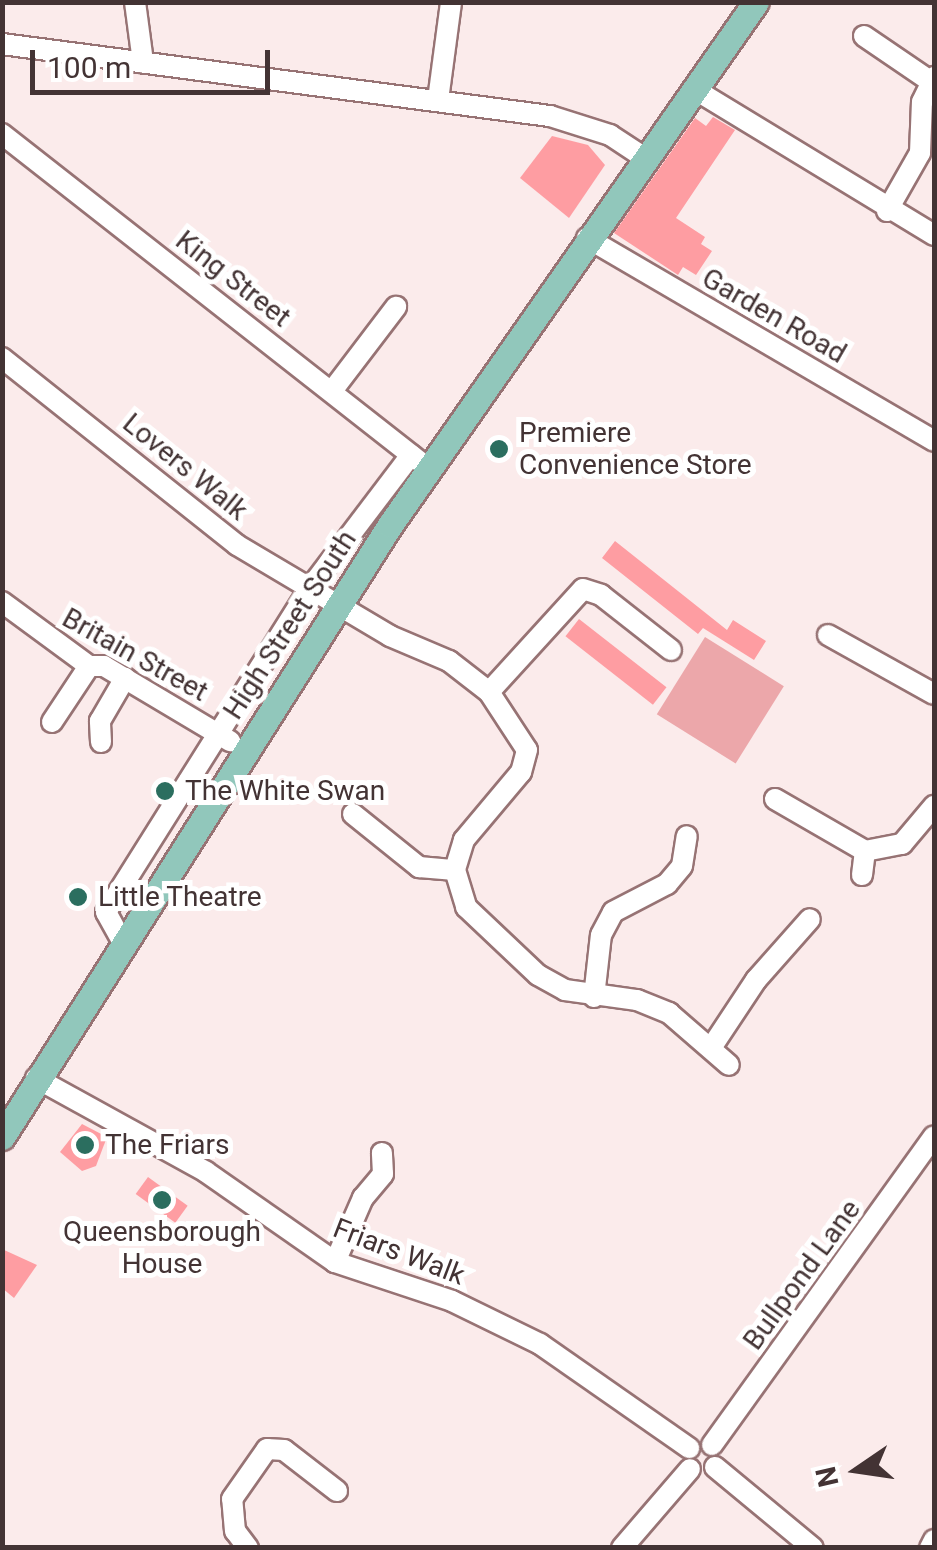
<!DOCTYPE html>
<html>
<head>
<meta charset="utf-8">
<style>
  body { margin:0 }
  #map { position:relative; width:937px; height:1550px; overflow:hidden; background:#fbebeb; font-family:Roboto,sans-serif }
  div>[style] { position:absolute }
  .green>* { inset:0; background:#eca7aa; transform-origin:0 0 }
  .building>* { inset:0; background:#fe9da2; transform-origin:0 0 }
  .roads { filter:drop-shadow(2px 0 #977374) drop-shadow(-2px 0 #977374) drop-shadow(0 2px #977374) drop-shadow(0 -2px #977374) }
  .minor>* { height:20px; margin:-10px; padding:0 10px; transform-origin:10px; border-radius:10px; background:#fff }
  .major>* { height:25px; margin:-12.5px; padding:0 12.5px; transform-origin:12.5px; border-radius:12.5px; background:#91c7bb }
  .dots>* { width:28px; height:28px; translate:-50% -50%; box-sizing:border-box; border:5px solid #fff; border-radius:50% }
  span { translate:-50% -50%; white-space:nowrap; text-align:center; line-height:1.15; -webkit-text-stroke:10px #fff; paint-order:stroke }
  .street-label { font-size:28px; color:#433334 }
  .poi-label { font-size:28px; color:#433334 }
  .left { translate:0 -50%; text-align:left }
  .frame { position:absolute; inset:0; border:5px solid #433334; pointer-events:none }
  .north { position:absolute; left:807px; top:1420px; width:100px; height:100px; -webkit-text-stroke:8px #fff; paint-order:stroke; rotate:257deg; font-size:28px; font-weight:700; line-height:40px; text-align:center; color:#433334 }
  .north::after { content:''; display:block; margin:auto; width:35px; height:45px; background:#433334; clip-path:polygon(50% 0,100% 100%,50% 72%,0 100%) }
  .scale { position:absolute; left:30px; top:50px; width:240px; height:45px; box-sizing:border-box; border:5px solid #433334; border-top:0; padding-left:12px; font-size:30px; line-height:35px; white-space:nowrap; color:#433334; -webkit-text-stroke:8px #fff; paint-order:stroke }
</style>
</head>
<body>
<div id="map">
  <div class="green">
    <div style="left:705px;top:637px;width:93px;height:91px;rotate:32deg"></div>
  </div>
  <div class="building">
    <div style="clip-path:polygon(713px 117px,735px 130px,676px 218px,705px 237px,701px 244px,712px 251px,696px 275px,683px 267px,678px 275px,614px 233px,695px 118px,706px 126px)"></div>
    <div style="clip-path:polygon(552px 136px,588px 145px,605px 165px,569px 218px,520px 178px)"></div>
    <div style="clip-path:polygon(615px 541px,727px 630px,733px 620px,766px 641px,754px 660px,703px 628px,698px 634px,602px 558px)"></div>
    <div style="left:579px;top:619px;width:111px;height:22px;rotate:38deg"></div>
    <div style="clip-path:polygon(82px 1124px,107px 1137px,96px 1166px,82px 1171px,60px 1152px)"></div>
    <div style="left:148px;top:1177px;width:49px;height:21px;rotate:36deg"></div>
    <div style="clip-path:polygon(2px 1249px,37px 1265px,14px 1298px,2px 1288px)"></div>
  </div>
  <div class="roads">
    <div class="minor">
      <div style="left:135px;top:2px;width:61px;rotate:82.4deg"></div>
      <div style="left:864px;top:36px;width:80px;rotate:34.3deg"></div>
      <div style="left:2px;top:44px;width:553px;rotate:7.49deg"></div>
      <div style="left:550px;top:116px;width:63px;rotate:17.6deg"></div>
      <div style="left:610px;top:135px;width:42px;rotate:33.3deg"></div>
      <div style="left:694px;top:89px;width:281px;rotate:31.3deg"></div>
      <div style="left:438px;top:100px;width:99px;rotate:-82.4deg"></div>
      <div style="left:2px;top:134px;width:530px;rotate:38.1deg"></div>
      <div style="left:887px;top:211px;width:67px;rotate:-60.4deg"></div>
      <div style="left:920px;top:153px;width:51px;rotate:-87.8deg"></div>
      <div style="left:922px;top:102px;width:28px;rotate:-64deg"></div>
      <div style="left:587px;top:238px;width:402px;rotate:30.3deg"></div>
      <div style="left:2px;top:358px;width:300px;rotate:38.5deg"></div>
      <div style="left:237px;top:545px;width:178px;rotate:30.7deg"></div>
      <div style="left:390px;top:636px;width:64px;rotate:23deg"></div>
      <div style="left:449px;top:661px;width:51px;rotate:37.8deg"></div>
      <div style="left:489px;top:692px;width:69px;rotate:56.8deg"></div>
      <div style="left:527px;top:750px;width:23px;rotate:105deg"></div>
      <div style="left:521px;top:772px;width:89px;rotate:130deg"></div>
      <div style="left:464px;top:840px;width:31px;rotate:107deg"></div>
      <div style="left:455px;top:870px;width:39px;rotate:73deg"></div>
      <div style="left:466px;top:907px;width:99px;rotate:43.4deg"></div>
      <div style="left:538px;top:975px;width:31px;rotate:29deg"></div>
      <div style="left:565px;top:990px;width:73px;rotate:7.9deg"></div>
      <div style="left:637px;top:1000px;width:35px;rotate:22deg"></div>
      <div style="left:669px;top:1013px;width:79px;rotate:40.9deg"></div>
      <div style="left:332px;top:391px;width:106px;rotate:-52.7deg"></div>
      <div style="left:2px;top:602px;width:108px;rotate:36.3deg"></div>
      <div style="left:89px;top:666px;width:15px"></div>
      <div style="left:104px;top:666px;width:147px;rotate:30.8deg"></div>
      <div style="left:828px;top:635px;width:121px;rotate:29.1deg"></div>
      <div style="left:489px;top:692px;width:139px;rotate:-47.6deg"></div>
      <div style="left:583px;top:589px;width:19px;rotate:18deg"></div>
      <div style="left:601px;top:595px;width:89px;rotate:38.2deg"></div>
      <div style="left:52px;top:722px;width:67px;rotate:-56.5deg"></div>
      <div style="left:101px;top:742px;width:21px;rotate:-93deg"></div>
      <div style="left:100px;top:721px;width:50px;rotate:-59.8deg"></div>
      <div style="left:775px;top:799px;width:104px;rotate:30deg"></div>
      <div style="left:865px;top:851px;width:38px;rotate:-11deg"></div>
      <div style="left:902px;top:844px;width:50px;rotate:-49.9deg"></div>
      <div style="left:353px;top:814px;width:85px;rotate:38.8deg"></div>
      <div style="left:419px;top:867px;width:36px;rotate:5deg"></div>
      <div style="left:862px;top:875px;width:24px;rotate:-83deg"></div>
      <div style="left:122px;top:941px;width:33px;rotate:-119deg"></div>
      <div style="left:106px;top:912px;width:383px;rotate:-57.8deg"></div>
      <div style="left:310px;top:588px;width:167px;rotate:-52.8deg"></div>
      <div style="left:594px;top:997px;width:62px;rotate:-83.6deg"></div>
      <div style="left:601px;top:935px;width:26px;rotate:-62deg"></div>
      <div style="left:613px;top:912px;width:61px;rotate:-27.4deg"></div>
      <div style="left:667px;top:884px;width:23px;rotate:-50deg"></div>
      <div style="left:682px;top:866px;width:30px;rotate:-81deg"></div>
      <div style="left:711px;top:1048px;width:82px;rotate:-56.5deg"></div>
      <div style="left:756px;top:980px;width:81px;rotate:-48.5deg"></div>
      <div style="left:36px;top:1078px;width:194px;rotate:28.9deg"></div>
      <div style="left:206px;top:1172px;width:157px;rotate:34.9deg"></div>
      <div style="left:335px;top:1262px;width:123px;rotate:18.4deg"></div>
      <div style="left:452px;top:1301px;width:98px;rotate:26deg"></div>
      <div style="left:540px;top:1344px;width:182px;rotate:34.9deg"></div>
      <div style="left:335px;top:1262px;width:70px;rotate:-66.4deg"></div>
      <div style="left:363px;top:1198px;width:31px;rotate:-50deg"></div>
      <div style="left:383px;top:1174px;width:21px;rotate:-93deg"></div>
      <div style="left:712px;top:1445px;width:380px;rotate:-54.3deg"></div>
      <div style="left:715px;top:1467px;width:127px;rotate:39.6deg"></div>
      <div style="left:248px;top:1548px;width:21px;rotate:-127deg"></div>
      <div style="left:235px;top:1531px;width:32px;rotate:-95deg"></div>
      <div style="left:232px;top:1499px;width:61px;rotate:-55deg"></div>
      <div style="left:267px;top:1449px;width:17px;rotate:3deg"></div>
      <div style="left:284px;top:1450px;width:67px;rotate:37.7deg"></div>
      <div style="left:622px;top:1548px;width:104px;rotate:-49.3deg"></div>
      <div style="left:930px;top:1548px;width:9px;rotate:-63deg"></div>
    </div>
    <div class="major">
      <div style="left:2px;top:1137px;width:725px;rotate:-57.63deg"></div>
      <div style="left:390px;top:525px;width:638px;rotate:-55.02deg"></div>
    </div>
  </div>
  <div class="dots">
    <div style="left:499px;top:449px;background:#2b6e5f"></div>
    <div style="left:165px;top:791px;background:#2b6e5f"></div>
    <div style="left:78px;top:897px;background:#2b6e5f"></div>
    <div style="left:85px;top:1145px;background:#2b6e5f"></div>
    <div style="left:162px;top:1200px;background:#2b6e5f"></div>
  </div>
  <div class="street-label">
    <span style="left:233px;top:279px;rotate:38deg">King Street</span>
    <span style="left:774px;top:316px;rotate:30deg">Garden Road</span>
    <span style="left:185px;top:467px;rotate:39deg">Lovers Walk</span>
    <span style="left:290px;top:625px;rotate:-57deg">High Street South</span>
    <span style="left:135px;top:655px;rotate:29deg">Britain Street</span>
    <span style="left:399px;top:1252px;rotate:21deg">Friars Walk</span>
    <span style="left:802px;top:1275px;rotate:-54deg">Bullpond Lane</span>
  </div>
  <div class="poi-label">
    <span class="left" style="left:519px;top:449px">Premiere<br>Convenience Store</span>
    <span class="left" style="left:185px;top:791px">The White Swan</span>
    <span class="left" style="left:98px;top:897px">Little Theatre</span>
    <span class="left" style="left:105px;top:1145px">The Friars</span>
    <span style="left:162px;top:1248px">Queensborough<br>House</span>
  </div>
  <div class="frame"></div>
  <div class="north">N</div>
  <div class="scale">100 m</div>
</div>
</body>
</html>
